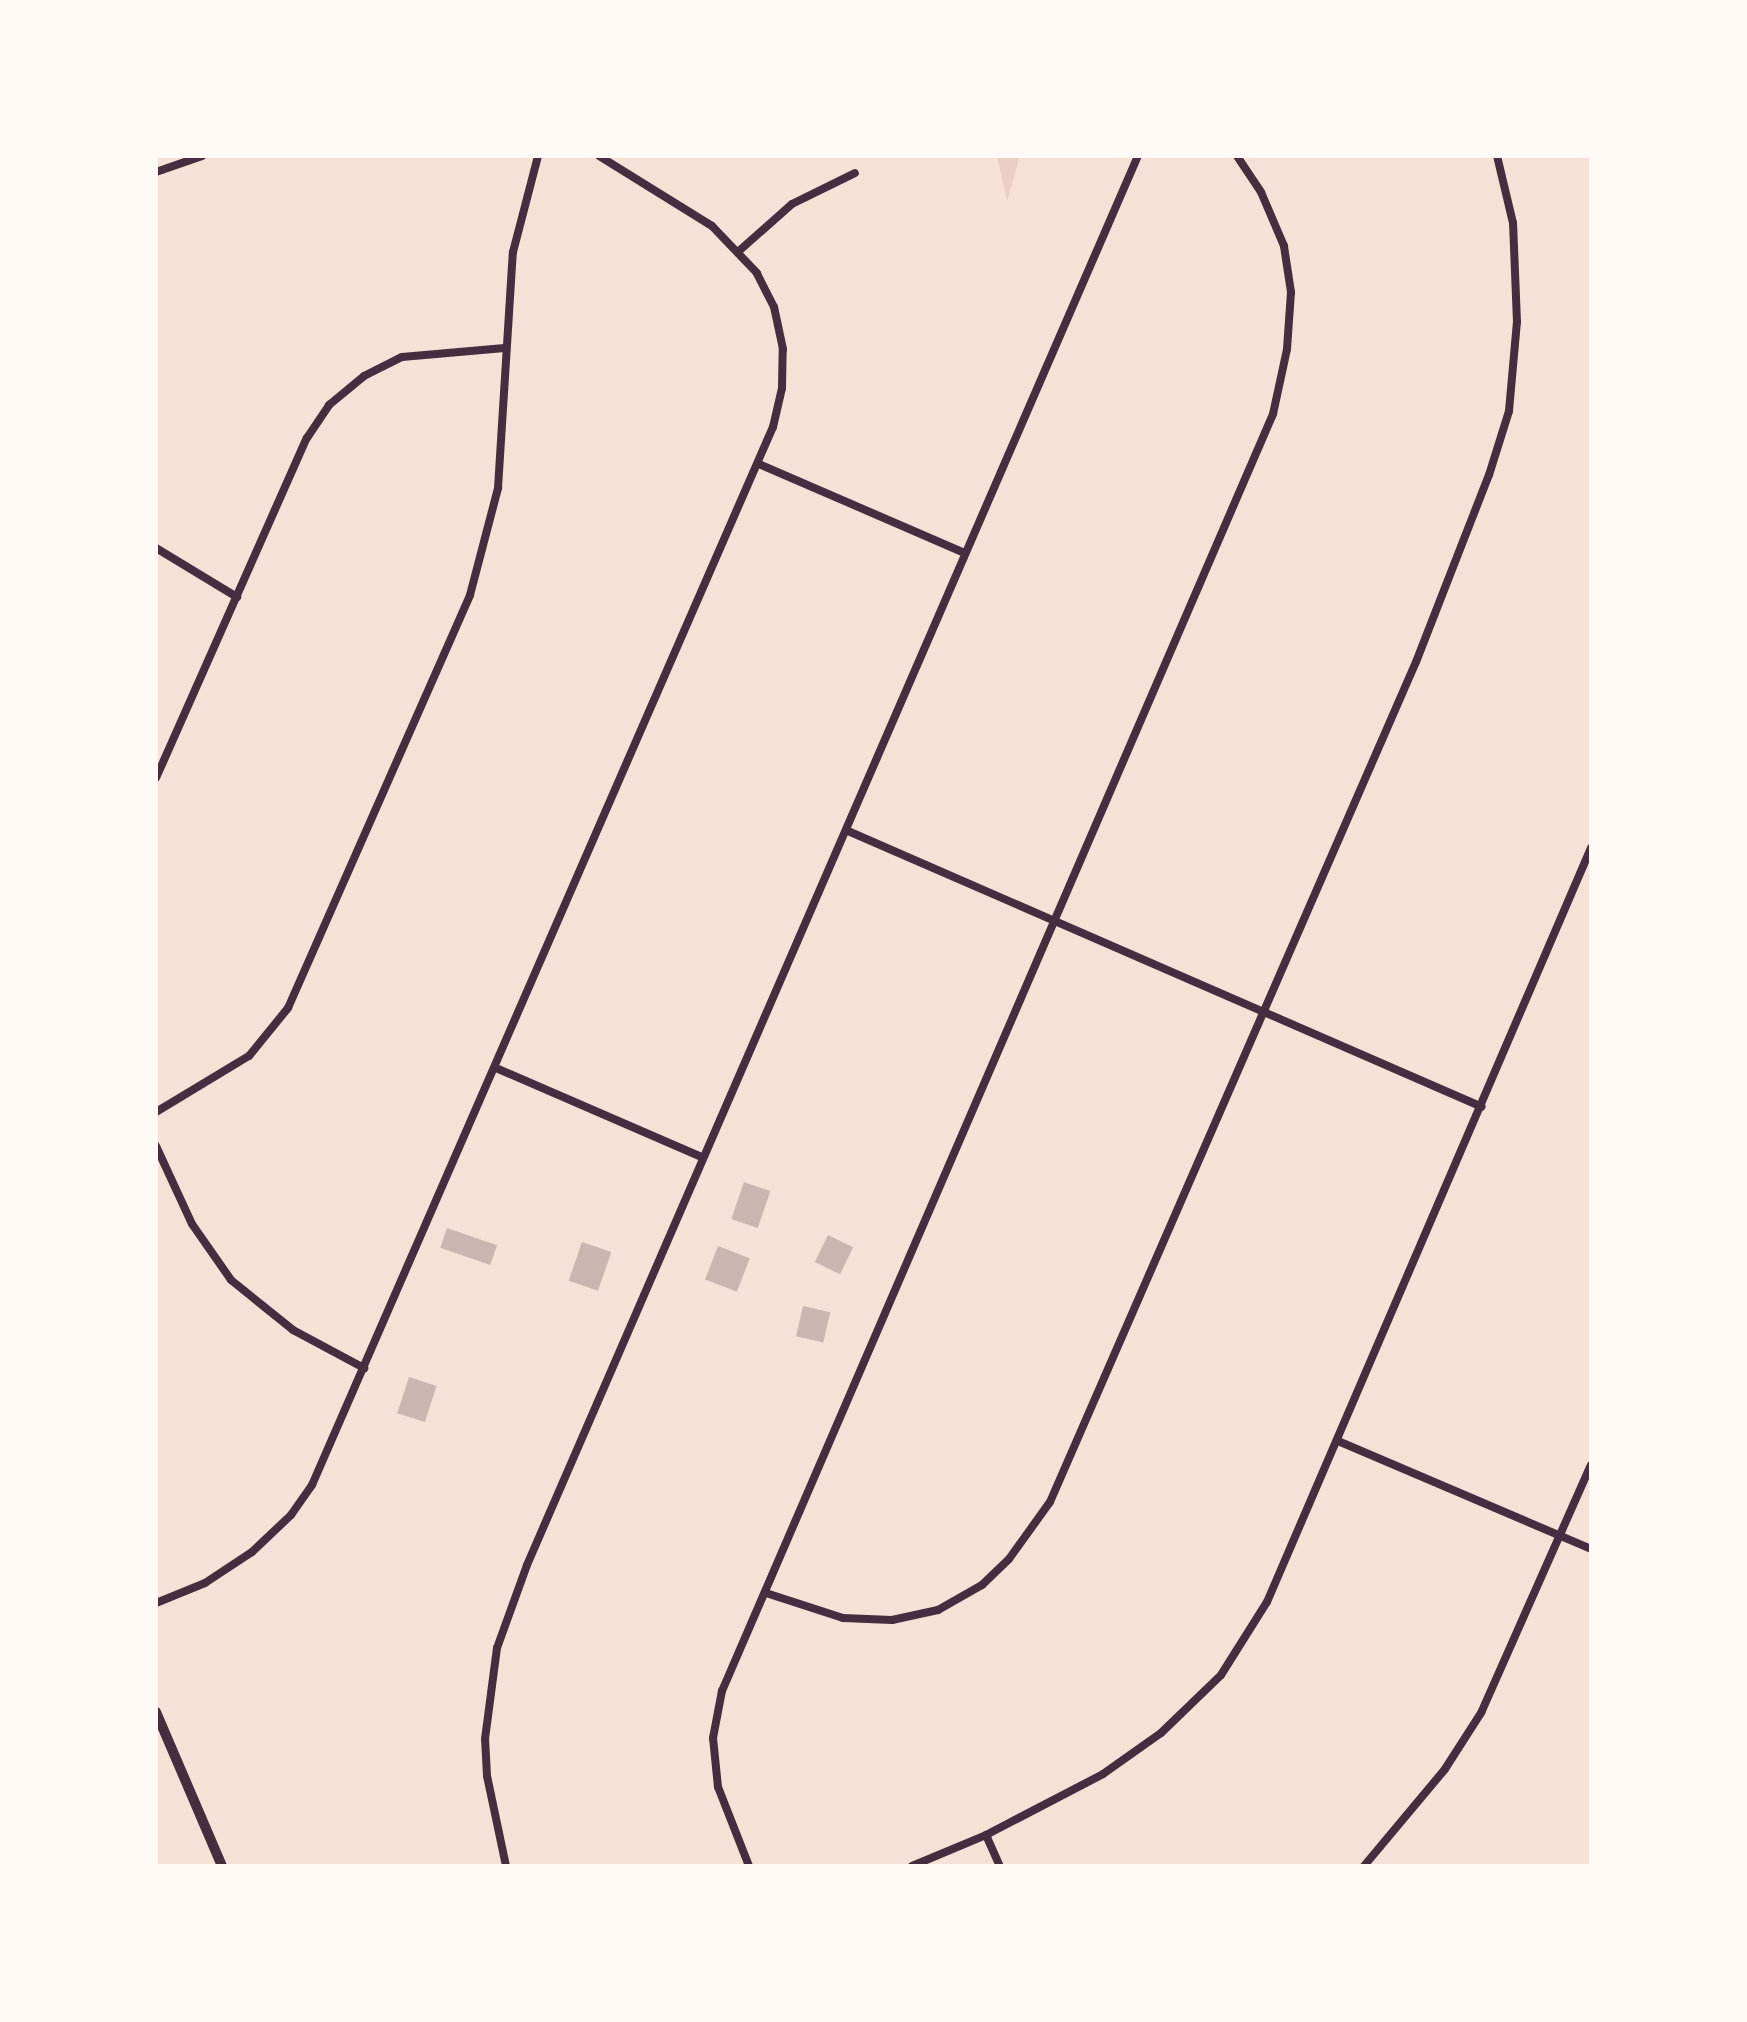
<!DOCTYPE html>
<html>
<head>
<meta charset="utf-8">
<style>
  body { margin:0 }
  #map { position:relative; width:1747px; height:2022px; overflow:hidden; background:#f7e1d7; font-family:Cabin,sans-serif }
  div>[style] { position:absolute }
  .green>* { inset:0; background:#ebcfc5 }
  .building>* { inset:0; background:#ccb4b1; transform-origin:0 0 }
  .minor>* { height:8px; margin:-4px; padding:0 4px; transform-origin:4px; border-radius:4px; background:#4a2c40 }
  .tertiary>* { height:10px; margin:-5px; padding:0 5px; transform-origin:5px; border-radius:5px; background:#4a2c40 }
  span { translate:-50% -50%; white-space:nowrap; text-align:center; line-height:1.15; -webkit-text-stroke:7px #fffaf5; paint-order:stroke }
  .frame { position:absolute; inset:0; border:158px solid #fffaf5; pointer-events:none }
</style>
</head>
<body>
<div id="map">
  <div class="green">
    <div style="clip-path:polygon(997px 156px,1020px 156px,1007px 201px)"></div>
  </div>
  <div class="building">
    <div style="left:744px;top:1182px;width:28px;height:39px;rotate:19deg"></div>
    <div style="left:447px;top:1228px;width:53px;height:21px;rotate:19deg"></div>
    <div style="left:828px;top:1235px;width:28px;height:30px;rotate:26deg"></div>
    <div style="left:582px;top:1242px;width:31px;height:41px;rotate:19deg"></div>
    <div style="left:718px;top:1246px;width:34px;height:36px;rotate:21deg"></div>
    <div style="left:803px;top:1306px;width:28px;height:31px;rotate:13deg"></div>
    <div style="left:409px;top:1377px;width:29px;height:38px;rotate:18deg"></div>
  </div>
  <div class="minor">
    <div style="left:156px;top:172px;width:49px;rotate:-19.2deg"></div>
    <div style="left:740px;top:250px;width:69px;rotate:-41.5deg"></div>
    <div style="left:792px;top:204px;width:70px;rotate:-26.2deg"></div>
    <div style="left:759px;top:464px;width:224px;rotate:23.4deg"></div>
    <div style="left:156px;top:548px;width:95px;rotate:31.2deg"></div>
    <div style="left:156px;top:778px;width:372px;rotate:-66.1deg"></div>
    <div style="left:307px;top:438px;width:40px;rotate:-56deg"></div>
    <div style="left:329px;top:405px;width:45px;rotate:-39.6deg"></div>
    <div style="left:364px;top:376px;width:42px;rotate:-26.6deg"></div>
    <div style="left:402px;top:357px;width:103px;rotate:-5deg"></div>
    <div style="left:848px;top:831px;width:691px;rotate:23.52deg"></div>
    <div style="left:496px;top:1068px;width:224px;rotate:23.4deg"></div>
    <div style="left:156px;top:1112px;width:109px;rotate:-31.1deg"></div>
    <div style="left:249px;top:1056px;width:62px;rotate:-50.9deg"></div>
    <div style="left:288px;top:1008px;width:451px;rotate:-66.2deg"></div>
    <div style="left:470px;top:595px;width:111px;rotate:-75.3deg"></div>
    <div style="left:498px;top:488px;width:236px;rotate:-86.4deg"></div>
    <div style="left:513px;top:252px;width:99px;rotate:-75.4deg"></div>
    <div style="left:156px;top:1146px;width:86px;rotate:65.2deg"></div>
    <div style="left:192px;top:1224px;width:68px;rotate:55.1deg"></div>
    <div style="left:231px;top:1280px;width:80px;rotate:38.9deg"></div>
    <div style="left:293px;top:1330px;width:81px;rotate:28.2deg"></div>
    <div style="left:1338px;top:1441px;width:275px;rotate:23.1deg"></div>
    <div style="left:766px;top:1593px;width:81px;rotate:18deg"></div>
    <div style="left:843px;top:1618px;width:49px;rotate:2.3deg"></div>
    <div style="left:892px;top:1620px;width:47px;rotate:-12.3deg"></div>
    <div style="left:938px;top:1610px;width:51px;rotate:-29.6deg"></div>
    <div style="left:982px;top:1585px;width:37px;rotate:-44deg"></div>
    <div style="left:1009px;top:1559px;width:70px;rotate:-54.3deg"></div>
    <div style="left:1050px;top:1502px;width:916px;rotate:-66.46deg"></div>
    <div style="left:1416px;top:662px;width:201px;rotate:-68.7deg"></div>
    <div style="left:1489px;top:475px;width:67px;rotate:-72.6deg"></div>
    <div style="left:1509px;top:411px;width:89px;rotate:-84.9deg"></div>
    <div style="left:1517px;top:322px;width:99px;rotate:-92.3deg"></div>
    <div style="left:1513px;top:223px;width:69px;rotate:-103.4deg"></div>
    <div style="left:156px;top:1603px;width:53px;rotate:-22.2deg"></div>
    <div style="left:205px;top:1583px;width:56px;rotate:-33.4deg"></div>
    <div style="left:252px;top:1552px;width:54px;rotate:-43.5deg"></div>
    <div style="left:291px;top:1515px;width:37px;rotate:-55deg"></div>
    <div style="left:312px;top:1485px;width:1154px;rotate:-66.46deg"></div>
    <div style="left:773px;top:427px;width:40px;rotate:-77deg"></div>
    <div style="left:782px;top:388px;width:39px;rotate:-89deg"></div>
    <div style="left:783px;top:349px;width:43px;rotate:-102.1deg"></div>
    <div style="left:774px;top:307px;width:38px;rotate:-117deg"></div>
    <div style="left:757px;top:273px;width:65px;rotate:-133.8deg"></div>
    <div style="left:712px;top:226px;width:133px;rotate:-148.2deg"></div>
    <div style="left:986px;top:1835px;width:34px;rotate:66deg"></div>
    <div style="left:506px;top:1866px;width:92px;rotate:-101.9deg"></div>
    <div style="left:487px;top:1776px;width:37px;rotate:-93deg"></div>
    <div style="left:485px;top:1739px;width:92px;rotate:-82.5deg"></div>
    <div style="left:497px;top:1648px;width:88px;rotate:-70.1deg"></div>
    <div style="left:527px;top:1565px;width:1536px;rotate:-66.56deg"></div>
    <div style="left:749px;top:1866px;width:85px;rotate:-111.4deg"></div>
    <div style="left:718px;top:1787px;width:49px;rotate:-95.8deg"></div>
    <div style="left:713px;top:1738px;width:48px;rotate:-79.2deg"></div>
    <div style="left:722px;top:1691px;width:1391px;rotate:-66.66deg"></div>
    <div style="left:1273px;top:414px;width:66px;rotate:-77.8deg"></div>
    <div style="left:1287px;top:349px;width:57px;rotate:-86deg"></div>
    <div style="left:1291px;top:292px;width:47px;rotate:-98.7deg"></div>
    <div style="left:1284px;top:246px;width:59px;rotate:-113.1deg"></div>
    <div style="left:1261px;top:192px;width:43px;rotate:-123.7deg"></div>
    <div style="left:912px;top:1866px;width:80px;rotate:-22.7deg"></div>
    <div style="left:986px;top:1835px;width:132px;rotate:-27.5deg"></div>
    <div style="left:1103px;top:1774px;width:71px;rotate:-35.3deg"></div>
    <div style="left:1161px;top:1733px;width:83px;rotate:-44deg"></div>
    <div style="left:1221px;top:1675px;width:86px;rotate:-57.8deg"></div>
    <div style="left:1267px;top:1602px;width:821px;rotate:-66.75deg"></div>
    <div style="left:1364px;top:1866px;width:126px;rotate:-50.1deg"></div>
    <div style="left:1445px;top:1769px;width:67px;rotate:-57.3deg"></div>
    <div style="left:1481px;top:1713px;width:271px;rotate:-66.1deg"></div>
  </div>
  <div class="tertiary">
    <div style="left:156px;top:1712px;width:168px;rotate:66.8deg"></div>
  </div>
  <div class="frame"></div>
</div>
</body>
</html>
